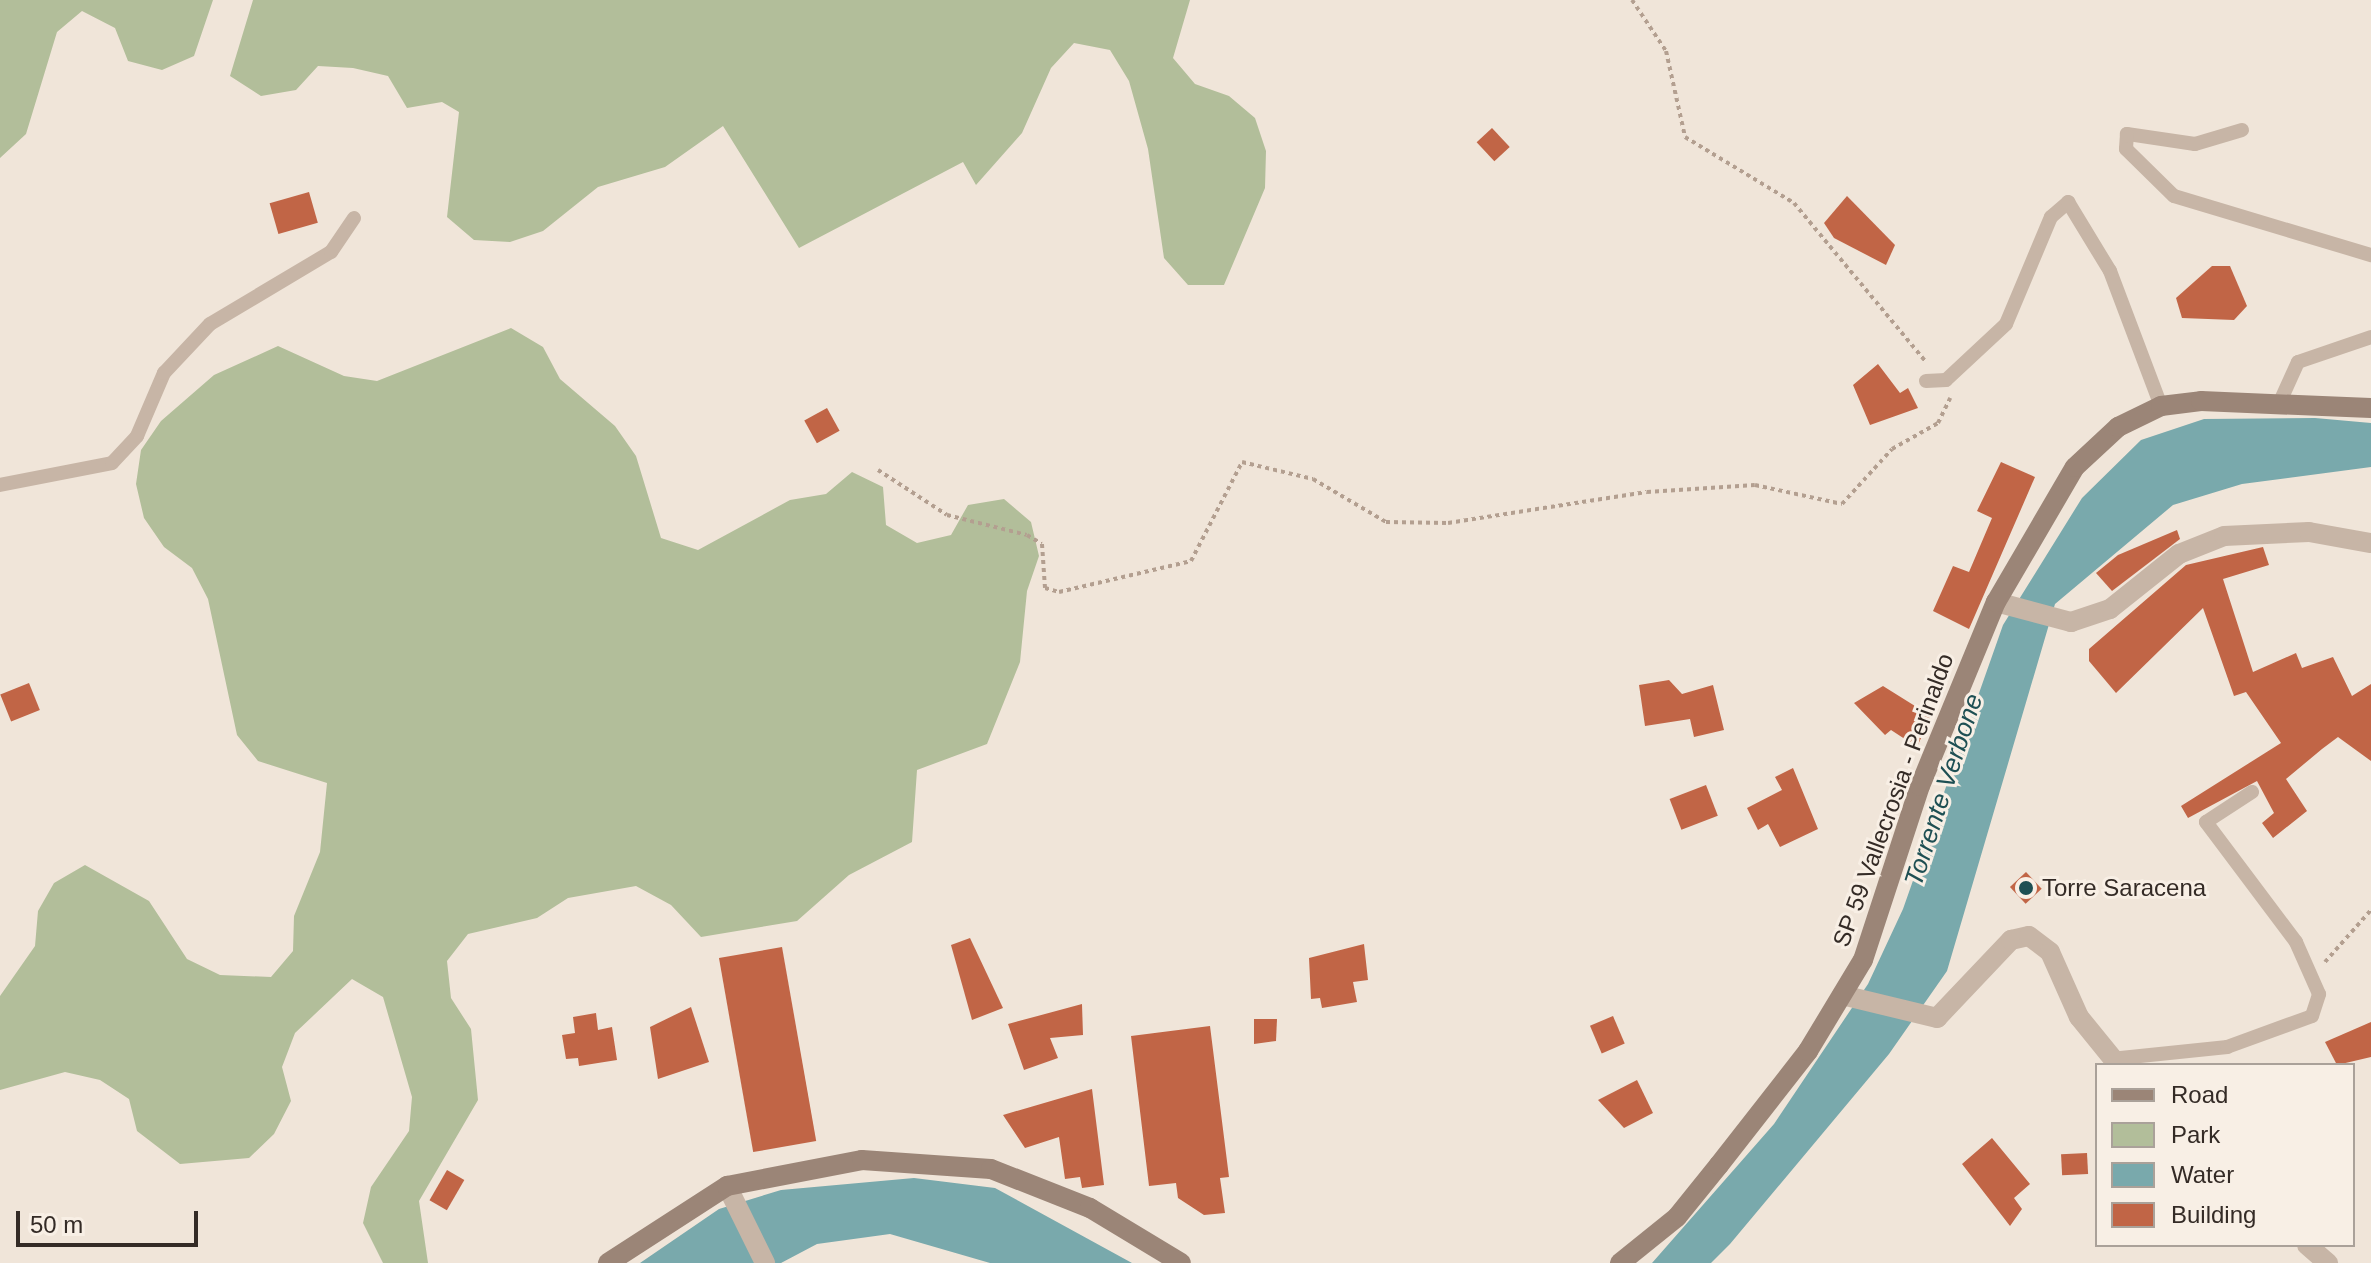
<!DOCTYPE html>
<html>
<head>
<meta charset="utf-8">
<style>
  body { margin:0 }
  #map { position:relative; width:2371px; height:1263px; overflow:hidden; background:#f0e5d9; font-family:Arial,sans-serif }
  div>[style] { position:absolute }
  .green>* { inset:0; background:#b2be9a }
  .water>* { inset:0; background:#79a9ac }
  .building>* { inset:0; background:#c16546; transform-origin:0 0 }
  .path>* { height:4px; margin-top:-2px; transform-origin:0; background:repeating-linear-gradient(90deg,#b39f90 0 4px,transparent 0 8px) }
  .service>* { height:14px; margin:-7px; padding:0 7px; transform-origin:7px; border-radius:7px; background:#c7b5a6 }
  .minor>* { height:20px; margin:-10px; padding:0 10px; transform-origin:10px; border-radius:10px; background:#c7b5a6 }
  .secondary>* { height:20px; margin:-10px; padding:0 10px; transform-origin:10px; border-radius:10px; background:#9b8577 }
  .dots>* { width:22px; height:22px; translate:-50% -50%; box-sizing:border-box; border:4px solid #f8efe5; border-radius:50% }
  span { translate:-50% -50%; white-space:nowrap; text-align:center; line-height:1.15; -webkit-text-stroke:6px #f8efe5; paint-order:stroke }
  .street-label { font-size:24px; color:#342b26 }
  .poi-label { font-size:24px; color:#342b26 }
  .left { translate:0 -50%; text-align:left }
  .water-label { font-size:26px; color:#1e4f53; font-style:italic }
  .legend { position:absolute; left:2095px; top:1063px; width:260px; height:184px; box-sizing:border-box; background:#f8efe5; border:2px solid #aaa199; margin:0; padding:10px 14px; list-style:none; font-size:24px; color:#342b26 }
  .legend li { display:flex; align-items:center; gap:16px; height:40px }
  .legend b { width:40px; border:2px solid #aaa199 }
  .scale { position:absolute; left:16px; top:1211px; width:182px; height:36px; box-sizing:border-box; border:4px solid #342b26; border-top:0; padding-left:10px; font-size:24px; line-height:28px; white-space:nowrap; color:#342b26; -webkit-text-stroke:6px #f8efe5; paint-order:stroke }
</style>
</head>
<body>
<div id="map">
  <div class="green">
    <div style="clip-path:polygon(0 0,213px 0,194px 56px,162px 70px,128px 61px,115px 28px,82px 11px,57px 32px,26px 134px,0 158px)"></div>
    <div style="clip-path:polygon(253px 0,1190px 0,1173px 58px,1195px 84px,1229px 96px,1255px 118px,1266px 151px,1265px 188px,1224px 285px,1188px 285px,1164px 258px,1148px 149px,1129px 81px,1110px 50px,1074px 43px,1051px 68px,1022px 133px,976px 185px,963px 162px,799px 248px,723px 126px,665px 167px,598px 187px,543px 231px,510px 242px,474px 240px,447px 217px,459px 112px,442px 102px,407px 108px,388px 76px,353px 68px,318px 66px,296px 90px,261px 96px,230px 76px)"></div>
    <div style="clip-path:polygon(511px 328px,543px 347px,560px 379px,615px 426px,636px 456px,661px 538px,698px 550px,790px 500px,826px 494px,852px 472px,883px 487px,886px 525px,917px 543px,951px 535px,968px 505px,1004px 499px,1031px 522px,1039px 556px,1027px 591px,1020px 662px,987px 744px,917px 770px,912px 842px,849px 875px,797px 921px,701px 937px,671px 905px,636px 886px,568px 898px,537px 918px,468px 934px,447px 961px,451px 998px,471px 1029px,478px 1100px,419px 1201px,428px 1263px,383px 1263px,363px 1223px,371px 1187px,409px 1131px,412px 1097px,383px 997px,352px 979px,295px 1033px,282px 1067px,291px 1101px,274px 1134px,249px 1158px,180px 1164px,137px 1131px,129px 1099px,100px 1080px,65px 1072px,0 1090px,0 996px,35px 946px,38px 911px,54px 883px,85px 865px,149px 901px,187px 959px,220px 975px,271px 977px,293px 951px,294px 916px,320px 852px,327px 783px,258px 761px,237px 735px,208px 599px,192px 568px,164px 547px,144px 518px,136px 484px,141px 450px,161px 421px,214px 375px,278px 346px,344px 376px,377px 381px)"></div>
  </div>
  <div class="water">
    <div style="clip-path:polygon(2315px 418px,2371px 423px,2371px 467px,2242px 484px,2173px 505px,2055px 604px,1947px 971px,1889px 1054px,1730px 1244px,1711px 1263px,1652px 1263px,1774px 1124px,1868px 984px,1903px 909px,2003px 625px,2082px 498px,2141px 440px,2204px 419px)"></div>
    <div style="clip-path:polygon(914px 1178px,995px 1188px,1132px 1263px,990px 1263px,890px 1234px,817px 1244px,781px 1263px,640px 1263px,719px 1209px,781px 1190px)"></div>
  </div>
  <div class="building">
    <div style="left:1492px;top:128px;width:26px;height:21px;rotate:47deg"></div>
    <div style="left:309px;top:192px;width:32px;height:41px;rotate:74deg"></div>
    <div style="clip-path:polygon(1847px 196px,1895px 245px,1886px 265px,1834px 238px,1824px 223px)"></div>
    <div style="clip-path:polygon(2212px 266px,2230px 266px,2247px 306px,2234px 320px,2182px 318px,2176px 298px)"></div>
    <div style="clip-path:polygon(1878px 364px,1900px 393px,1908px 388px,1918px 408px,1870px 425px,1853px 385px)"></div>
    <div style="left:827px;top:408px;width:26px;height:26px;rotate:61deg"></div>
    <div style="clip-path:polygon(2001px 462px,2035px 477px,1969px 629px,1933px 611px,1953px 566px,1969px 572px,1992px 518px,1977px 511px)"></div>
    <div style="clip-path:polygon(2177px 530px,2180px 539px,2112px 591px,2096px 573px,2118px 555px)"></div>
    <div style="clip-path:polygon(2263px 547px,2269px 565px,2223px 579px,2253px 672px,2296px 653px,2302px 668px,2333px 657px,2352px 696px,2371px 684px,2371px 761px,2338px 737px,2322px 749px,2286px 779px,2307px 811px,2273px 838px,2262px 823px,2274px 813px,2257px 781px,2188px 818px,2181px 806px,2281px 743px,2246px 692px,2234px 696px,2203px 608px,2116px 693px,2089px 661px,2089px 649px,2186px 565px)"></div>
    <div style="clip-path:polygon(1669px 680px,1682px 694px,1713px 685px,1724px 730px,1694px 737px,1690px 719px,1645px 726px,1639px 685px)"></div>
    <div style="left:29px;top:683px;width:29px;height:31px;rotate:68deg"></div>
    <div style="clip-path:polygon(1883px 686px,1931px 716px,1917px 747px,1891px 730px,1885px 735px,1854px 703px)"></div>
    <div style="clip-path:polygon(1793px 768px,1818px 829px,1780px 847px,1768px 824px,1758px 830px,1747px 808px,1782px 790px,1775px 777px)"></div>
    <div style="left:1706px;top:785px;width:33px;height:39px;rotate:69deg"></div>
    <div style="left:2026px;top:872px;width:23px;height:22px;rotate:47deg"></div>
    <div style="clip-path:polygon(970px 938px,1003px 1008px,972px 1020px,951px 945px)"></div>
    <div style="clip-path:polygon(1364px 944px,1368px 980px,1353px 982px,1357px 1002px,1322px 1008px,1320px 998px,1311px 999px,1309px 958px)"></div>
    <div style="left:782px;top:947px;width:197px;height:64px;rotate:80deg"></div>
    <div style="clip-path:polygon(1082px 1004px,1083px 1035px,1050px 1038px,1058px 1058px,1024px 1070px,1008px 1024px)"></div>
    <div style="clip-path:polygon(691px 1007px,709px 1062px,658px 1079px,650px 1027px)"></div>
    <div style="clip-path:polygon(596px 1013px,598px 1030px,612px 1027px,617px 1060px,579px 1066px,578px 1058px,566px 1059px,562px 1035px,575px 1033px,573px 1017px)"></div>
    <div style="left:1613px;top:1016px;width:30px;height:25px;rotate:67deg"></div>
    <div style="clip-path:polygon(1254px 1019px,1277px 1019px,1276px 1041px,1254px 1044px)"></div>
    <div style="clip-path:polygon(2371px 1022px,2371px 1057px,2337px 1065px,2325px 1042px)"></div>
    <div style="clip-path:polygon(1210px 1026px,1229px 1177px,1220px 1178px,1225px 1213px,1204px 1215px,1178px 1198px,1176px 1183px,1149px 1186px,1131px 1036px)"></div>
    <div style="clip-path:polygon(1637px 1080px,1653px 1113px,1624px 1128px,1598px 1100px)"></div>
    <div style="clip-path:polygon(1092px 1089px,1104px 1185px,1082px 1188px,1080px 1177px,1065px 1179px,1059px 1137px,1025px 1148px,1003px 1115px)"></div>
    <div style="clip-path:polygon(1992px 1138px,2030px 1184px,2014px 1198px,2022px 1209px,2010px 1226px,1962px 1164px)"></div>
    <div style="left:2087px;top:1153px;width:21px;height:26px;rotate:87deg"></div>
    <div style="left:447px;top:1170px;width:20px;height:35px;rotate:30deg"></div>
  </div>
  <div class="path">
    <div style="left:1632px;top:0;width:61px;rotate:56.3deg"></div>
    <div style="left:1666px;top:51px;width:88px;rotate:77.5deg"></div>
    <div style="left:1685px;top:137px;width:127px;rotate:31.2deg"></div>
    <div style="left:1794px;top:203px;width:207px;rotate:50.3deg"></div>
    <div style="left:878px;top:470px;width:82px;rotate:33.1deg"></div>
    <div style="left:947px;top:515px;width:82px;rotate:14deg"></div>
    <div style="left:1027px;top:535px;width:17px;rotate:31deg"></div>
    <div style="left:1042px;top:544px;width:44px;rotate:86.1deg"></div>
    <div style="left:1045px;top:588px;width:15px;rotate:16deg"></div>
    <div style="left:1059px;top:592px;width:136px;rotate:-13.2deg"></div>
    <div style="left:1191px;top:561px;width:111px;rotate:-62.7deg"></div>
    <div style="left:1242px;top:462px;width:73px;rotate:13.5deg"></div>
    <div style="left:1313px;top:479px;width:85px;rotate:30.5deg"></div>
    <div style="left:1386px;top:522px;width:62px;rotate:0.9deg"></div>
    <div style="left:1448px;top:523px;width:201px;rotate:-8.9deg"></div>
    <div style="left:1647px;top:492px;width:108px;rotate:-3.7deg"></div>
    <div style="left:1755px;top:485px;width:89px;rotate:12.3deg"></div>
    <div style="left:1842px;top:504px;width:74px;rotate:-47.7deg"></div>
    <div style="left:1892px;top:449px;width:53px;rotate:-29.5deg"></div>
    <div style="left:1938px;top:423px;width:28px;rotate:-64deg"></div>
    <div style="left:2325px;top:962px;width:69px;rotate:-48.5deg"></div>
  </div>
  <div class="service">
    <div style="left:2242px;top:130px;width:49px;rotate:163.4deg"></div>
    <div style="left:2195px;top:144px;width:69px;rotate:-171.6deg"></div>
    <div style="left:2127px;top:134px;width:15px;rotate:94deg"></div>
    <div style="left:2126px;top:149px;width:67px;rotate:44.4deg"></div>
    <div style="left:2174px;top:196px;width:206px;rotate:16.7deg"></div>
    <div style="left:1926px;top:381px;width:20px;rotate:-3deg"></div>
    <div style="left:1946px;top:380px;width:82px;rotate:-43deg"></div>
    <div style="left:2006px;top:324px;width:116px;rotate:-67.2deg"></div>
    <div style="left:2051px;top:217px;width:23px;rotate:-41deg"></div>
    <div style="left:2068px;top:202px;width:81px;rotate:58.7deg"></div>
    <div style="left:2110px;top:271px;width:144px;rotate:69.3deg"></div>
    <div style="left:2279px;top:404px;width:46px;rotate:-65.7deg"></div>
    <div style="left:2298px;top:362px;width:77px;rotate:-18.9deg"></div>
    <div style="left:0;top:485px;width:114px;rotate:-11.1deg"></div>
    <div style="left:112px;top:463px;width:37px;rotate:-47deg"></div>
    <div style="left:137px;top:436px;width:69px;rotate:-66.8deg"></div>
    <div style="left:164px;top:373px;width:67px;rotate:-46.8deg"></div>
    <div style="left:210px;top:324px;width:141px;rotate:-30.8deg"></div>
    <div style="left:331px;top:252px;width:41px;rotate:-55.9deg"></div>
    <div style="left:2111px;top:1059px;width:117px;rotate:-5.9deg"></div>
    <div style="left:2227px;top:1047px;width:90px;rotate:-20deg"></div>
    <div style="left:2312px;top:1016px;width:23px;rotate:-72deg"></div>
    <div style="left:2319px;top:994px;width:57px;rotate:-113.9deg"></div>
    <div style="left:2296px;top:942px;width:150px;rotate:-126.9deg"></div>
    <div style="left:2206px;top:822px;width:55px;rotate:-33.1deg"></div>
  </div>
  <div class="minor">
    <div style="left:1996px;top:602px;width:78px;rotate:14.9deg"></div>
    <div style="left:2071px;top:622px;width:41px;rotate:-18.4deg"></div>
    <div style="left:2110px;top:609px;width:88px;rotate:-38.6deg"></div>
    <div style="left:2179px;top:554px;width:48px;rotate:-21.8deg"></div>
    <div style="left:2224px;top:536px;width:85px;rotate:-2.7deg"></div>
    <div style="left:2309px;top:532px;width:63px;rotate:10.1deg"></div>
    <div style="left:1842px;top:995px;width:98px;rotate:13.6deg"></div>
    <div style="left:1937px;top:1018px;width:108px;rotate:-46.5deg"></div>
    <div style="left:2011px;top:940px;width:18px;rotate:-13deg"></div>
    <div style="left:2029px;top:936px;width:26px;rotate:37deg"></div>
    <div style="left:2050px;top:952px;width:71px;rotate:66deg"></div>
    <div style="left:2079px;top:1017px;width:62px;rotate:50.9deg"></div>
    <div style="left:727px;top:1186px;width:86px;rotate:63.7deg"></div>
    <div style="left:2307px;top:1245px;width:28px;rotate:41deg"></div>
  </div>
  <div class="secondary">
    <div style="left:608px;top:1263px;width:142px;rotate:-32.9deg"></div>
    <div style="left:727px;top:1186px;width:137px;rotate:-10.9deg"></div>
    <div style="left:862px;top:1160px;width:129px;rotate:4deg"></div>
    <div style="left:991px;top:1169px;width:106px;rotate:21.5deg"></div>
    <div style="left:1090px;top:1208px;width:106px;rotate:31.1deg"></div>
    <div style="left:1620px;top:1263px;width:73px;rotate:-38.9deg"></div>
    <div style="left:1677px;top:1217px;width:67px;rotate:-51.1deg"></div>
    <div style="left:1719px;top:1165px;width:145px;rotate:-52deg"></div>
    <div style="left:1808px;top:1051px;width:106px;rotate:-58.9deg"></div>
    <div style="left:1863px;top:960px;width:183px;rotate:-71.9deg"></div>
    <div style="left:1920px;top:786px;width:199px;rotate:-67.6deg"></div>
    <div style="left:1996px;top:602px;width:156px;rotate:-59.7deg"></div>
    <div style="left:2075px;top:467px;width:59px;rotate:-42.9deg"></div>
    <div style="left:2118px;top:427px;width:48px;rotate:-26deg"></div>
    <div style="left:2161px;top:406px;width:40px;rotate:-7.1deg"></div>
    <div style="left:2201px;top:401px;width:170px;rotate:2.4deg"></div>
  </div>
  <div class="dots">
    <div style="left:2026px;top:888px;background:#1e4f53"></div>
  </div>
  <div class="street-label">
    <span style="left:1893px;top:800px;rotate:-70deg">SP 59 Vallecrosia - Perinaldo</span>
  </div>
  <div class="poi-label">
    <span class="left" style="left:2042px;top:888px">Torre Saracena</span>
  </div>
  <div class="water-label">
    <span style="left:1944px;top:790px;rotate:-72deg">Torrente Verbone</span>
  </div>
  <ul class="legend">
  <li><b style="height:10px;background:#9b8577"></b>Road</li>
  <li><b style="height:22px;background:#b2be9a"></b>Park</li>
  <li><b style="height:22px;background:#79a9ac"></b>Water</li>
  <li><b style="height:22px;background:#c16546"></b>Building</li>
  </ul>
  <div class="scale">50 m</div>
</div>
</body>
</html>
